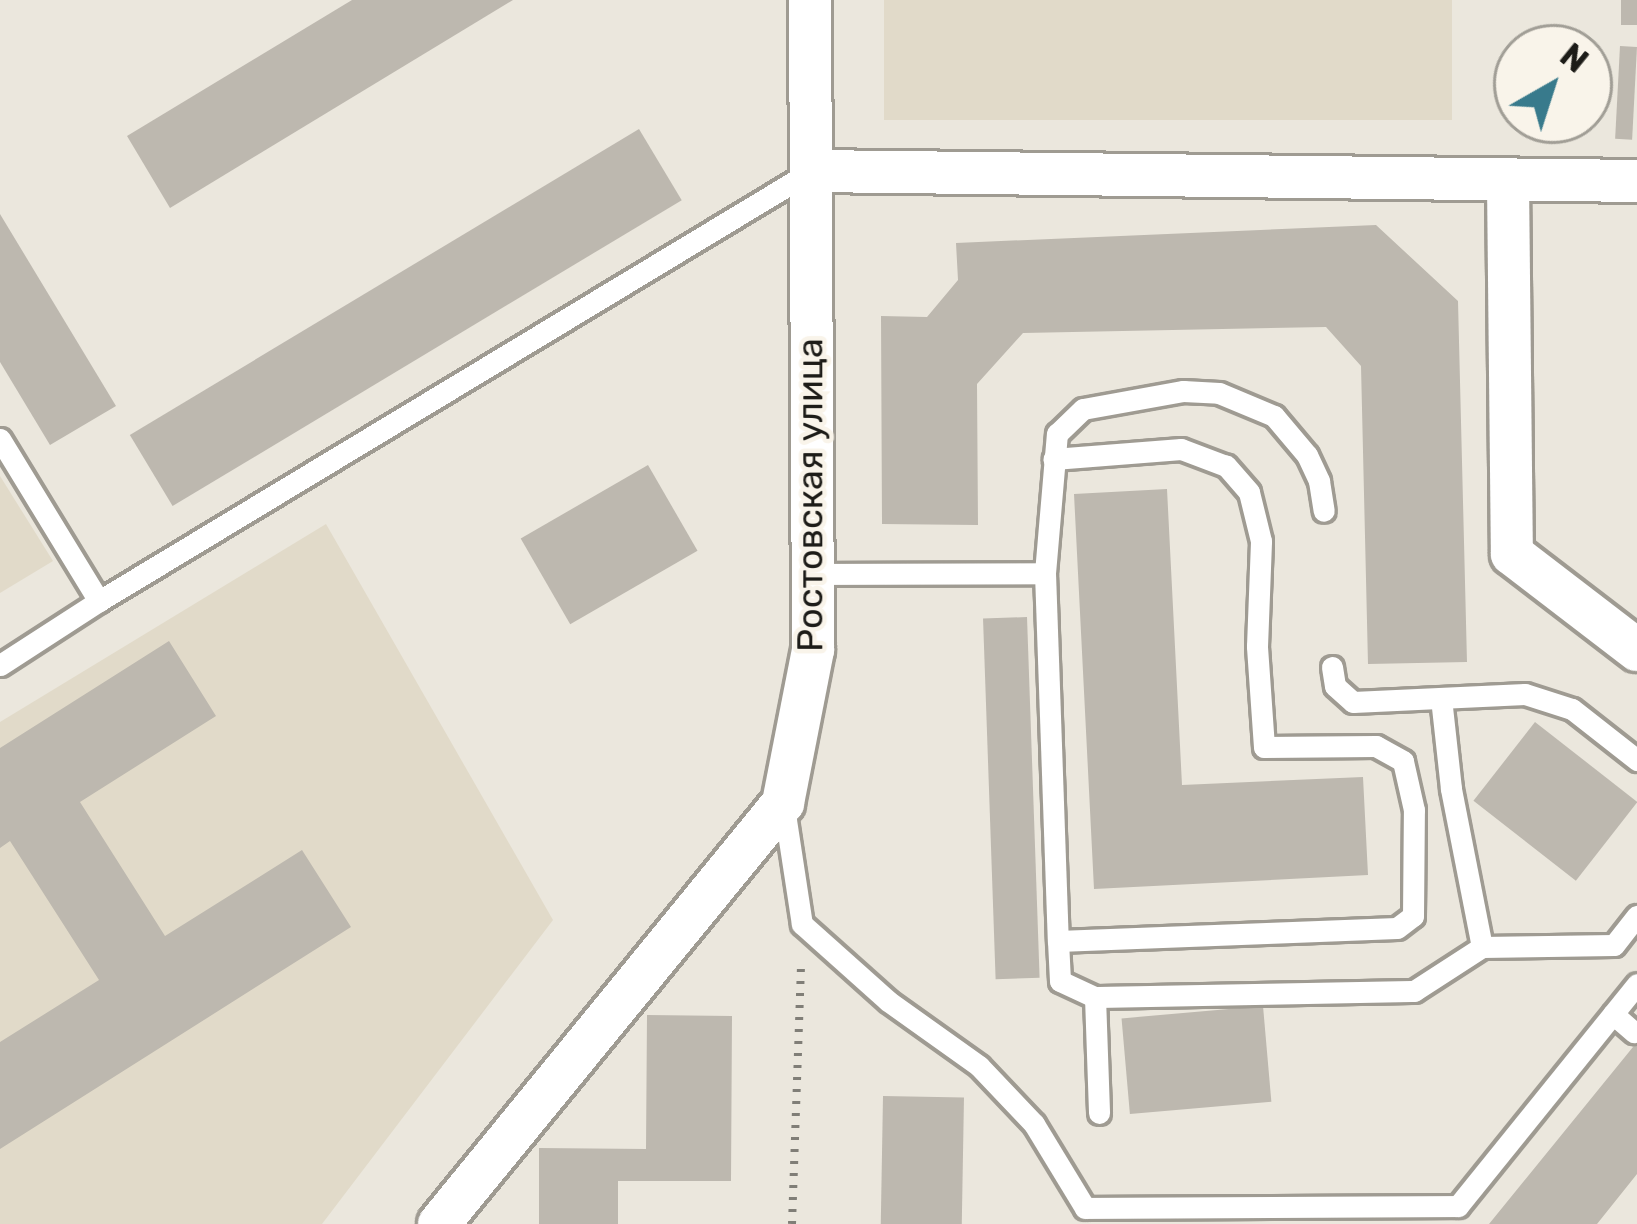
<!DOCTYPE html>
<html>
<head>
<meta charset="utf-8">
<style>
  body { margin:0 }
  #map { position:relative; width:1637px; height:1224px; overflow:hidden; background:#ebe7dd; font-family:Rubik,sans-serif }
  div>[style] { position:absolute }
  .built>* { inset:0; background:#e1dac9; transform-origin:0 0 }
  .building>* { inset:0; background:#bdb8af; transform-origin:0 0 }
  .path>* { height:8px; margin-top:-4px; transform-origin:0; background:repeating-linear-gradient(90deg,#807e77 0 3px,transparent 0 12px) }
  .roads { filter:drop-shadow(3px 0 #9f9b92) drop-shadow(-3px 0 #9f9b92) drop-shadow(0 3px #9f9b92) drop-shadow(0 -3px #9f9b92) }
  .service>* { height:21px; margin:-10.5px; padding:0 10.5px; transform-origin:10.5px; border-radius:10.5px; background:#fff }
  .minor>* { height:42px; margin:-21px; padding:0 21px; transform-origin:21px; border-radius:21px; background:#fff }
  span { translate:-50% -50%; white-space:nowrap; text-align:center; line-height:1.15; -webkit-text-stroke:9px #f9f4ea; paint-order:stroke }
  .street-label { font-size:36px; color:#1d1c18 }
  .north { position:absolute; left:1493px; top:24px; width:120px; height:120px; box-sizing:border-box; background:#f9f4ea; border:3px solid #a19e96; border-radius:50%; rotate:39deg; font-size:33px; font-weight:700; line-height:48px; text-align:center; color:#1d1c18 }
  .north::after { content:''; display:block; margin:auto; width:42px; height:54px; background:#387a8c; clip-path:polygon(50% 0,100% 100%,50% 72%,0 100%) }
</style>
</head>
<body>
<div id="map">
  <div class="built">
    <div style="left:884px;top:0;width:568px;height:120px"></div>
    <div style="clip-path:polygon(0 476px,53px 561px,0 593px)"></div>
    <div style="clip-path:polygon(326px 524px,553px 920px,322px 1224px,0 1224px,0 722px)"></div>
  </div>
  <div class="building">
    <div style="clip-path:polygon(352px 0,513px 0,170px 208px,127px 136px)"></div>
    <div style="left:1621px;top:0;width:16px;height:25px"></div>
    <div style="left:1620px;top:46px;width:17px;height:93px;rotate:3deg"></div>
    <div style="left:639px;top:129px;width:83px;height:594px;rotate:59deg"></div>
    <div style="clip-path:polygon(0 214px,116px 406px,50px 445px,0 362px)"></div>
    <div style="clip-path:polygon(1376px 225px,1458px 301px,1467px 662px,1368px 664px,1361px 366px,1326px 327px,1023px 333px,977px 384px,978px 525px,882px 524px,881px 316px,927px 317px,958px 280px,956px 243px)"></div>
    <div style="left:648px;top:465px;width:99px;height:147px;rotate:60deg"></div>
    <div style="clip-path:polygon(1167px 489px,1182px 785px,1363px 777px,1368px 875px,1094px 889px,1074px 494px)"></div>
    <div style="left:1027px;top:617px;width:361px;height:44px;rotate:88deg"></div>
    <div style="clip-path:polygon(169px 641px,216px 716px,80px 802px,165px 936px,302px 850px,351px 927px,0 1149px,0 1042px,99px 980px,10px 841px,0 848px,0 748px)"></div>
    <div style="left:1535px;top:722px;width:130px;height:100px;rotate:38deg"></div>
    <div style="left:1263px;top:1006px;width:96px;height:142px;rotate:85deg"></div>
    <div style="clip-path:polygon(647px 1015px,732px 1016px,731px 1181px,618px 1181px,618px 1224px,539px 1224px,539px 1148px,646px 1149px)"></div>
    <div style="clip-path:polygon(1637px 1028px,1637px 1174px,1597px 1224px,1489px 1224px,1633px 1047px,1626px 1042px)"></div>
    <div style="left:883px;top:1096px;width:81px;height:128px;rotate:1deg"></div>
  </div>
  <div class="path">
    <div style="left:792px;top:1224px;width:263px;rotate:-88deg"></div>
  </div>
  <div class="roads">
    <div class="service">
      <div style="left:0;top:439px;width:190px;rotate:58.6deg"></div>
      <div style="left:99px;top:601px;width:118px;rotate:147.1deg"></div>
      <div style="left:1045px;top:573px;width:368px;rotate:88deg"></div>
      <div style="left:1058px;top:941px;width:339px;rotate:-2.2deg"></div>
      <div style="left:1397px;top:928px;width:20px;rotate:-37deg"></div>
      <div style="left:1413px;top:916px;width:106px;rotate:-89.5deg"></div>
      <div style="left:1414px;top:810px;width:50px;rotate:-102.7deg"></div>
      <div style="left:1403px;top:761px;width:31px;rotate:-151deg"></div>
      <div style="left:1376px;top:746px;width:112px;rotate:179.5deg"></div>
      <div style="left:1264px;top:747px;width:101px;rotate:-94deg"></div>
      <div style="left:1257px;top:646px;width:105px;rotate:-87.8deg"></div>
      <div style="left:1261px;top:541px;width:50px;rotate:-103.8deg"></div>
      <div style="left:1249px;top:492px;width:35px;rotate:-131deg"></div>
      <div style="left:1226px;top:466px;width:48px;rotate:-159.3deg"></div>
      <div style="left:1181px;top:449px;width:128px;rotate:175.5deg"></div>
      <div style="left:812px;top:574px;width:233px;rotate:-0.2deg"></div>
      <div style="left:1045px;top:573px;width:140px;rotate:-85.1deg"></div>
      <div style="left:1057px;top:434px;width:36px;rotate:-44deg"></div>
      <div style="left:1083px;top:409px;width:102px;rotate:-10.2deg"></div>
      <div style="left:1183px;top:391px;width:36px;rotate:3deg"></div>
      <div style="left:1219px;top:393px;width:60px;rotate:22.7deg"></div>
      <div style="left:1274px;top:416px;width:51px;rotate:49.8deg"></div>
      <div style="left:1307px;top:455px;width:29px;rotate:65deg"></div>
      <div style="left:1319px;top:481px;width:30px;rotate:81deg"></div>
      <div style="left:99px;top:601px;width:830px;rotate:-31.11deg"></div>
      <div style="left:1332px;top:667px;width:19px;rotate:81deg"></div>
      <div style="left:1335px;top:686px;width:24px;rotate:42deg"></div>
      <div style="left:1353px;top:702px;width:172px;rotate:-2.7deg"></div>
      <div style="left:1525px;top:694px;width:49px;rotate:17.7deg"></div>
      <div style="left:1572px;top:709px;width:83px;rotate:38.1deg"></div>
      <div style="left:1441px;top:698px;width:92px;rotate:83.7deg"></div>
      <div style="left:1451px;top:789px;width:161px;rotate:78.9deg"></div>
      <div style="left:784px;top:807px;width:118px;rotate:81.3deg"></div>
      <div style="left:802px;top:924px;width:115px;rotate:41.8deg"></div>
      <div style="left:888px;top:1001px;width:112px;rotate:35.5deg"></div>
      <div style="left:979px;top:1066px;width:80px;rotate:46.5deg"></div>
      <div style="left:1034px;top:1124px;width:98px;rotate:58.7deg"></div>
      <div style="left:1085px;top:1208px;width:373px;rotate:-0.3deg"></div>
      <div style="left:1458px;top:1206px;width:285px;rotate:-51.1deg"></div>
      <div style="left:1058px;top:941px;width:40px;rotate:87.1deg"></div>
      <div style="left:1060px;top:981px;width:38px;rotate:25deg"></div>
      <div style="left:1095px;top:997px;width:116px;rotate:88deg"></div>
      <div style="left:1095px;top:997px;width:319px;rotate:-1.1deg"></div>
      <div style="left:1414px;top:991px;width:81px;rotate:-32.9deg"></div>
      <div style="left:1482px;top:947px;width:132px;rotate:-0.9deg"></div>
      <div style="left:1614px;top:945px;width:37px;rotate:-52deg"></div>
      <div style="left:1613px;top:1014px;width:28px;rotate:41deg"></div>
    </div>
    <div class="minor">
      <div style="left:811px;top:171px;width:826px;rotate:0.69deg"></div>
      <div style="left:1508px;top:182px;width:372px;rotate:89.4deg"></div>
      <div style="left:1512px;top:554px;width:158px;rotate:37.5deg"></div>
      <div style="left:439px;top:1224px;width:544px;rotate:-50.75deg"></div>
      <div style="left:783px;top:803px;width:156px;rotate:-78.9deg"></div>
      <div style="left:813px;top:650px;width:650px;rotate:-90.26deg"></div>
    </div>
  </div>
  <div class="street-label">
    <span style="left:810px;top:495px;rotate:-90deg">Ростовская улица</span>
  </div>
  <div class="north">N</div>
</div>
</body>
</html>
